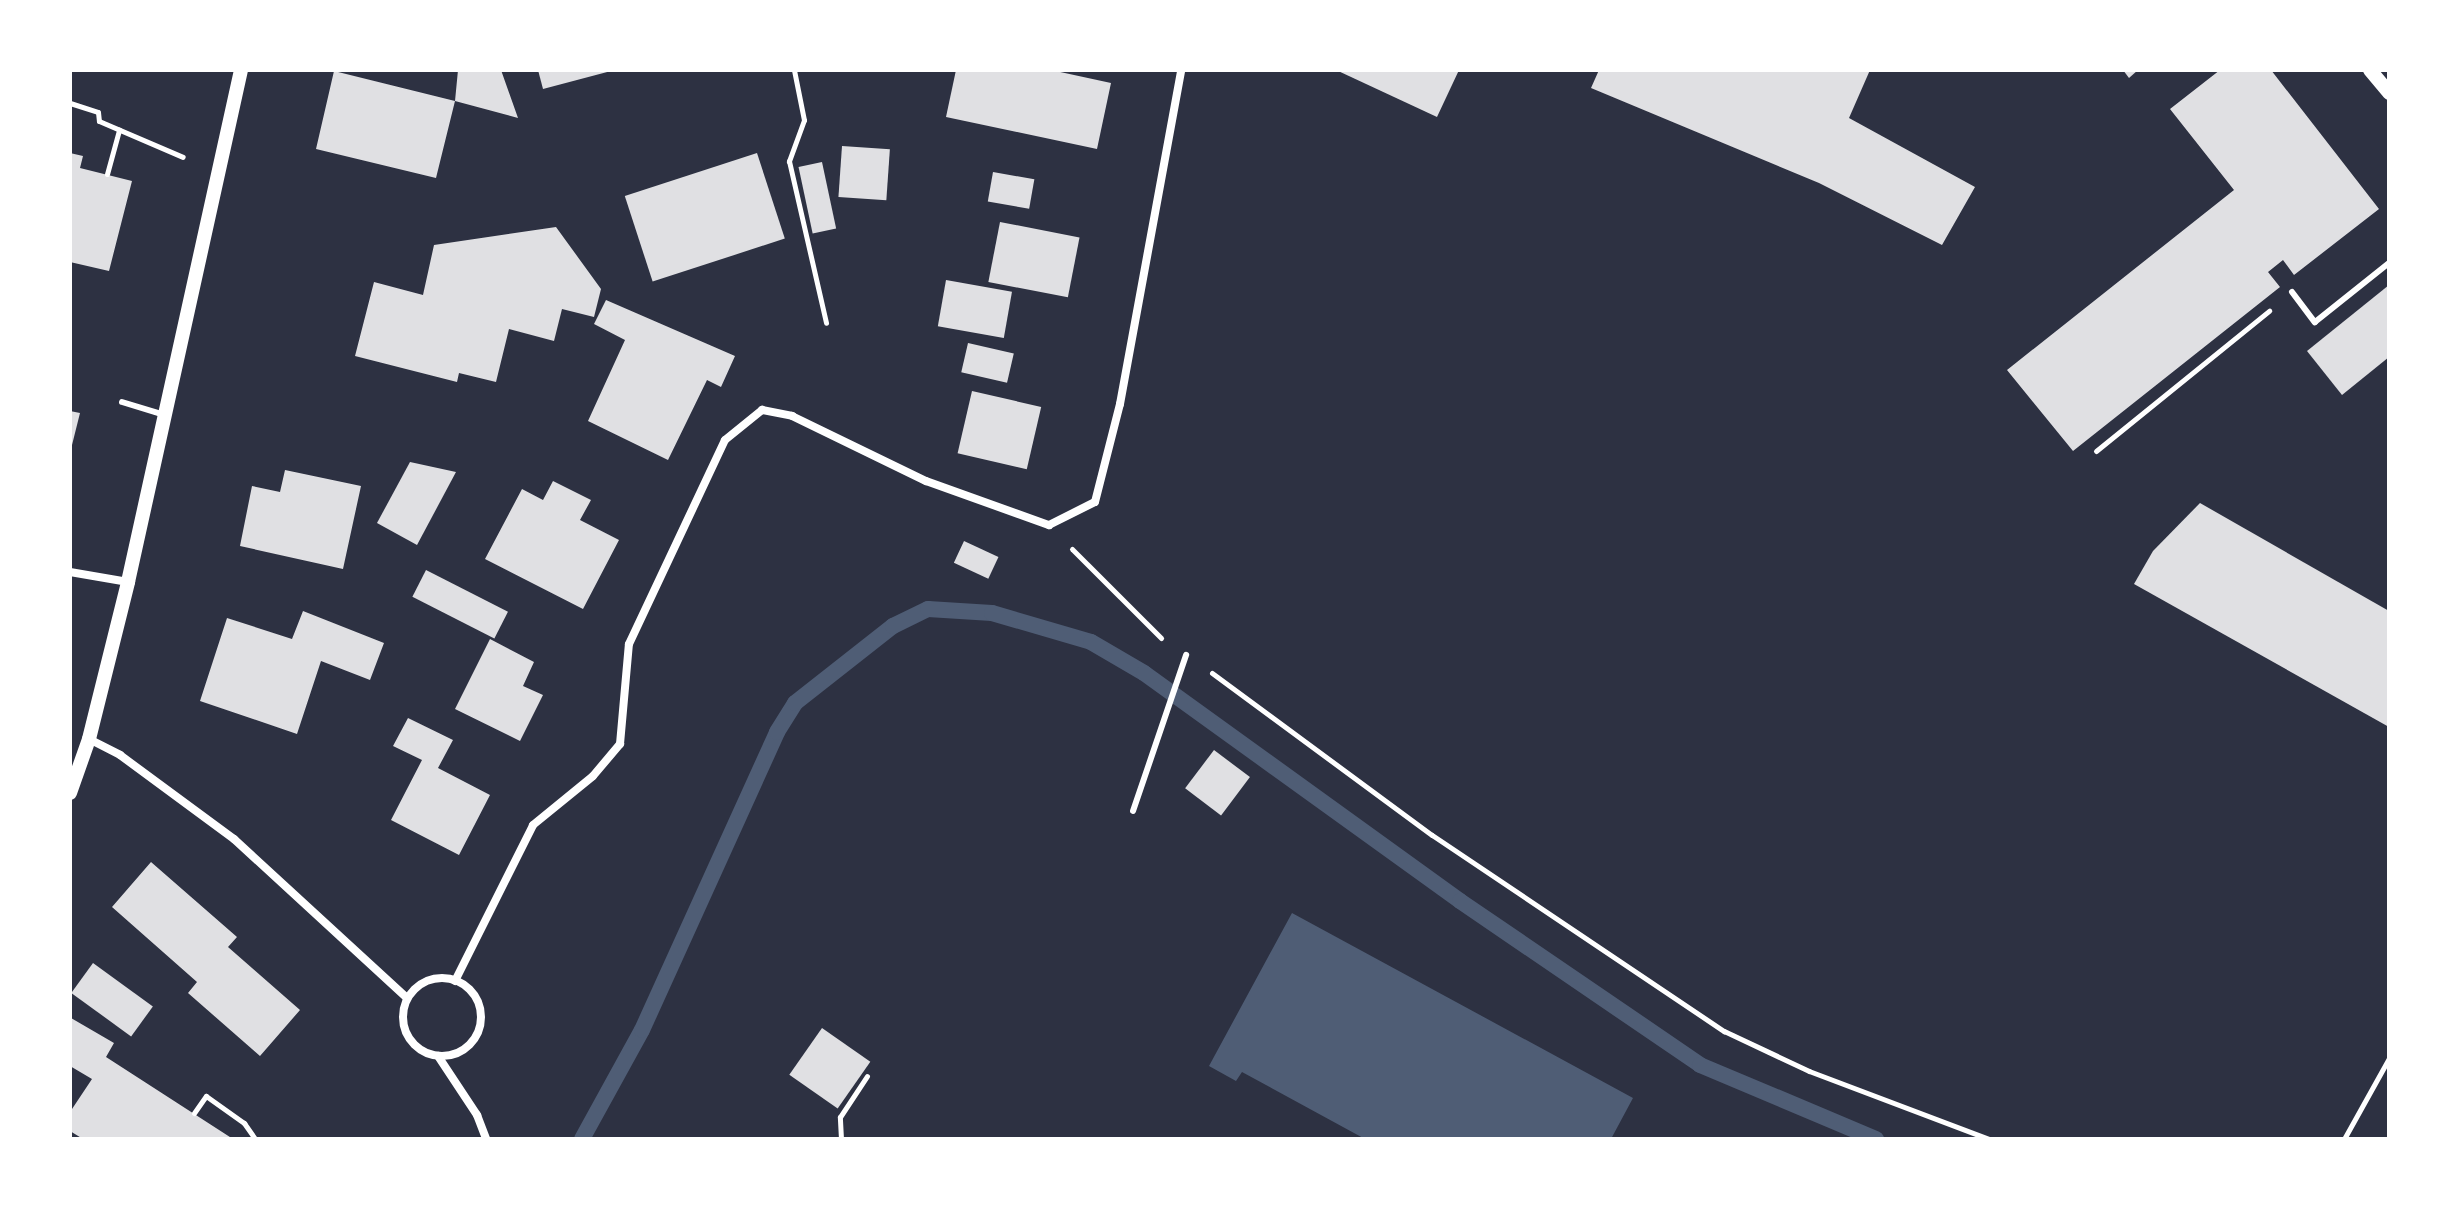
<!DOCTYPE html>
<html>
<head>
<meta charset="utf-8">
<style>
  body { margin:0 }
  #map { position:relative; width:2459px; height:1209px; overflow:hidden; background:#2d3142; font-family:"IBM Plex Sans",sans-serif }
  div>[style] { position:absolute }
  .water>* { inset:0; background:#4f5d75 }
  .stream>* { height:16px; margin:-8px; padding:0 8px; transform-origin:8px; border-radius:8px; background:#4f5d75 }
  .building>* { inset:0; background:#e0e0e3; transform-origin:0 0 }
  .path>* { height:5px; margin:-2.5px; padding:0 2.5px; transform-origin:2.5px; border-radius:2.5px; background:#fff }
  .service>* { height:6px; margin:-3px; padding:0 3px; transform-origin:3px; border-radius:3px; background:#fff }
  .minor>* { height:8px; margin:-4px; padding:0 4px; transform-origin:4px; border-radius:4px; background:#fff }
  .minor>.ring { margin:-4px; padding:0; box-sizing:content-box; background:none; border:8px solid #fff; border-radius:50% }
  .tertiary>* { height:14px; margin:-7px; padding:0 7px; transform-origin:7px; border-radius:7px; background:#fff }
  span { translate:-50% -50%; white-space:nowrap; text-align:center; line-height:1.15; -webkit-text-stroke:6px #fff; paint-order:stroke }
  .frame { position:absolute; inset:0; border:72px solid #fff; pointer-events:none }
</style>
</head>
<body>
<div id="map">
  <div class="water">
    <div style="clip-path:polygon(1292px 913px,1633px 1098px,1611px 1139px,1365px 1139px,1242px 1072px,1236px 1081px,1209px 1066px)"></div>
  </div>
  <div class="stream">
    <div style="left:582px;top:1139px;width:124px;rotate:-61.2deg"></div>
    <div style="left:642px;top:1030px;width:327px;rotate:-65.6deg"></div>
    <div style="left:777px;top:732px;width:34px;rotate:-58deg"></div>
    <div style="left:795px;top:703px;width:125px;rotate:-38.2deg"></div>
    <div style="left:893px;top:626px;width:39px;rotate:-26deg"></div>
    <div style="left:928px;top:609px;width:64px;rotate:3.6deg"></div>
    <div style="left:992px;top:613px;width:103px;rotate:16.3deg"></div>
    <div style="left:1091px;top:642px;width:61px;rotate:30.3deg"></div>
    <div style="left:1144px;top:673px;width:390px;rotate:35.8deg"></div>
    <div style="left:1460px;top:901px;width:291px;rotate:34.3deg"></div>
    <div style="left:1700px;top:1065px;width:191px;rotate:22.8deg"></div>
  </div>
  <div class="building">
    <div style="clip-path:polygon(458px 70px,501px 70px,518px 118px,455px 101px,436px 178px,316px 149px,334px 71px,455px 101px)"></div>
    <div style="clip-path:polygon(538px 70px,611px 70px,611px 71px,543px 89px)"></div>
    <div style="clip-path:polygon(956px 70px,1051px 70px,1111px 83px,1097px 149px,946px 117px)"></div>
    <div style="clip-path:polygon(1336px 70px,1459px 70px,1437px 117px)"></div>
    <div style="clip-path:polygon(1599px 70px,1870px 70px,1849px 118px,1975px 187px,1942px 245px,1819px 183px,1591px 88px)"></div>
    <div style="clip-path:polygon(2123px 70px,2138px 70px,2129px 78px)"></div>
    <div style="clip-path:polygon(2220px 70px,2271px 70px,2379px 209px,2294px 275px,2283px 260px,2268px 272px,2280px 287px,2073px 451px,2007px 370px,2234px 190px,2170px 109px)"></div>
    <div style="left:842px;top:146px;width:48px;height:51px;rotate:4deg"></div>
    <div style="clip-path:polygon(70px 153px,83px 156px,80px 168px,132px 181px,109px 271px,70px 262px)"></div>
    <div style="left:757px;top:153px;width:90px;height:139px;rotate:72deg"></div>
    <div style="left:822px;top:162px;width:68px;height:24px;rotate:78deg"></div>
    <div style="left:993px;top:172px;width:42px;height:30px;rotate:10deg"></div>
    <div style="left:1000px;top:222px;width:81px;height:61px;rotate:11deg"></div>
    <div style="clip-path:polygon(556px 227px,601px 289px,594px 317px,562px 309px,554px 341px,509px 329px,496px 382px,459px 373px,457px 382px,355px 356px,374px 282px,423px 295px,434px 245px)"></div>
    <div style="left:946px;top:280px;width:67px;height:47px;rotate:10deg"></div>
    <div style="clip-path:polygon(2389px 285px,2389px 357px,2342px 395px,2307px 351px)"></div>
    <div style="clip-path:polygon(606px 300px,735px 356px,721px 387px,707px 380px,668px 460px,588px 421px,625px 340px,594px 324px)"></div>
    <div style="left:968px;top:343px;width:47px;height:30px;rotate:13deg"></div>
    <div style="left:972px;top:391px;width:71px;height:64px;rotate:13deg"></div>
    <div style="clip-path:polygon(70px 411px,80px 413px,71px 449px,70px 449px)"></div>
    <div style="clip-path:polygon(410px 462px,456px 472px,417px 545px,377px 523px)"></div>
    <div style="clip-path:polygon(285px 470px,361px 486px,343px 569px,240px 546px,252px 486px,280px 492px)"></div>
    <div style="clip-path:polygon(553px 481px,591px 500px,580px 520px,619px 540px,583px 609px,485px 559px,522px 489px,543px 500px)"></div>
    <div style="clip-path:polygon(2200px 503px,2389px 611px,2389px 727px,2134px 584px,2153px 551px)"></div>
    <div style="left:964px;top:541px;width:38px;height:24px;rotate:25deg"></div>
    <div style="left:426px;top:570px;width:92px;height:30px;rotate:27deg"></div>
    <div style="clip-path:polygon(303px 611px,384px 643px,370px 680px,321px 661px,297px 734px,200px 701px,227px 618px,292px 639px)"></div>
    <div style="clip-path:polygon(490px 639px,534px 662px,523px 686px,543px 695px,520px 741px,455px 709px)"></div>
    <div style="clip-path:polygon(408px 718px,453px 740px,438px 768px,490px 795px,459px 855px,391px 820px,422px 760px,393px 746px)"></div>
    <div style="left:1214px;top:750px;width:45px;height:48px;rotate:37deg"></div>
    <div style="clip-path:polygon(151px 862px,237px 937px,228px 947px,300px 1010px,260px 1056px,188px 993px,197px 982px,112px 907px)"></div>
    <div style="left:93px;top:963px;width:74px;height:37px;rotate:36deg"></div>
    <div style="clip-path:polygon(71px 1018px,114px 1043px,106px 1057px,233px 1139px,83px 1139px,70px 1131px,70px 1112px,92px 1079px,70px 1066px)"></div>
    <div style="left:822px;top:1028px;width:59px;height:57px;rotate:35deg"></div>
  </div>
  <div class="path">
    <div style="left:794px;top:70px;width:51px;rotate:78.7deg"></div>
    <div style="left:804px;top:120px;width:44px;rotate:110.1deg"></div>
    <div style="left:789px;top:161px;width:166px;rotate:77.1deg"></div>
    <div style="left:70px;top:103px;width:29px;rotate:18deg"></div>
    <div style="left:98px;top:112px;width:9px;rotate:84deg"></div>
    <div style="left:99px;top:121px;width:91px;rotate:23.2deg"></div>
    <div style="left:107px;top:174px;width:46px;rotate:-74.7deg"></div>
    <div style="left:2096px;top:451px;width:223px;rotate:-39deg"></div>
    <div style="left:1072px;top:549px;width:126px;rotate:45deg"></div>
    <div style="left:1212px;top:673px;width:273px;rotate:36.4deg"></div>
    <div style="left:1432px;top:835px;width:352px;rotate:33.9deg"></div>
    <div style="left:1724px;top:1031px;width:94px;rotate:25.2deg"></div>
    <div style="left:1809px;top:1071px;width:192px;rotate:20.7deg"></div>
    <div style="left:194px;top:1113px;width:21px;rotate:-55deg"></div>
    <div style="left:206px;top:1096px;width:47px;rotate:35.4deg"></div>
    <div style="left:244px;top:1123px;width:19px;rotate:55deg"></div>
    <div style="left:841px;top:1139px;width:22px;rotate:-93deg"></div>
    <div style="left:840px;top:1117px;width:49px;rotate:-56.6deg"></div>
    <div style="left:2344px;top:1139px;width:93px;rotate:-60.9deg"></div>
  </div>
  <div class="service">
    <div style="left:2292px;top:292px;width:38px;rotate:53deg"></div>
    <div style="left:2315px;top:322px;width:95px;rotate:-38.6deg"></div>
    <div style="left:122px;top:402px;width:45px;rotate:16.8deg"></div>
    <div style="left:1133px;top:811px;width:165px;rotate:-71.2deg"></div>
  </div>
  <div class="minor">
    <div style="left:70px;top:572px;width:59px;rotate:9.8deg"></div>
    <div style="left:89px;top:739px;width:35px;rotate:27deg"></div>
    <div style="left:120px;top:755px;width:142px;rotate:36.4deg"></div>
    <div style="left:234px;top:839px;width:235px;rotate:42.6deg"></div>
    <div class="ring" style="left:403px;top:978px;width:70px;height:70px"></div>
    <div style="left:455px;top:981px;width:174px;rotate:-63.4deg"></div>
    <div style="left:533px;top:825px;width:77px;rotate:-39.2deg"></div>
    <div style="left:593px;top:776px;width:42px;rotate:-49.8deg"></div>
    <div style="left:620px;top:744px;width:100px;rotate:-84.9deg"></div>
    <div style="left:629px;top:644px;width:225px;rotate:-64.8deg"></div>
    <div style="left:725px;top:440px;width:48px;rotate:-39deg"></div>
    <div style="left:762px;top:410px;width:31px;rotate:11deg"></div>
    <div style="left:792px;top:416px;width:149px;rotate:25.9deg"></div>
    <div style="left:926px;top:481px;width:131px;rotate:19.7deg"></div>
    <div style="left:1049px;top:525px;width:51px;rotate:-26.6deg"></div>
    <div style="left:1095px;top:502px;width:101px;rotate:-75.7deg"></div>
    <div style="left:1120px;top:404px;width:340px;rotate:-79.6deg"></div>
    <div style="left:438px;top:1056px;width:71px;rotate:56.5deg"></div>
    <div style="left:477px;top:1115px;width:26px;rotate:69deg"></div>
  </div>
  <div class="tertiary">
    <div style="left:2370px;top:70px;width:30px;rotate:50deg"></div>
    <div style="left:70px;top:793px;width:57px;rotate:-70.6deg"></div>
    <div style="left:89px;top:739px;width:162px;rotate:-76deg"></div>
    <div style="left:128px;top:582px;width:524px;rotate:-77.55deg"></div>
  </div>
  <div class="frame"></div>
</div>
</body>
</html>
